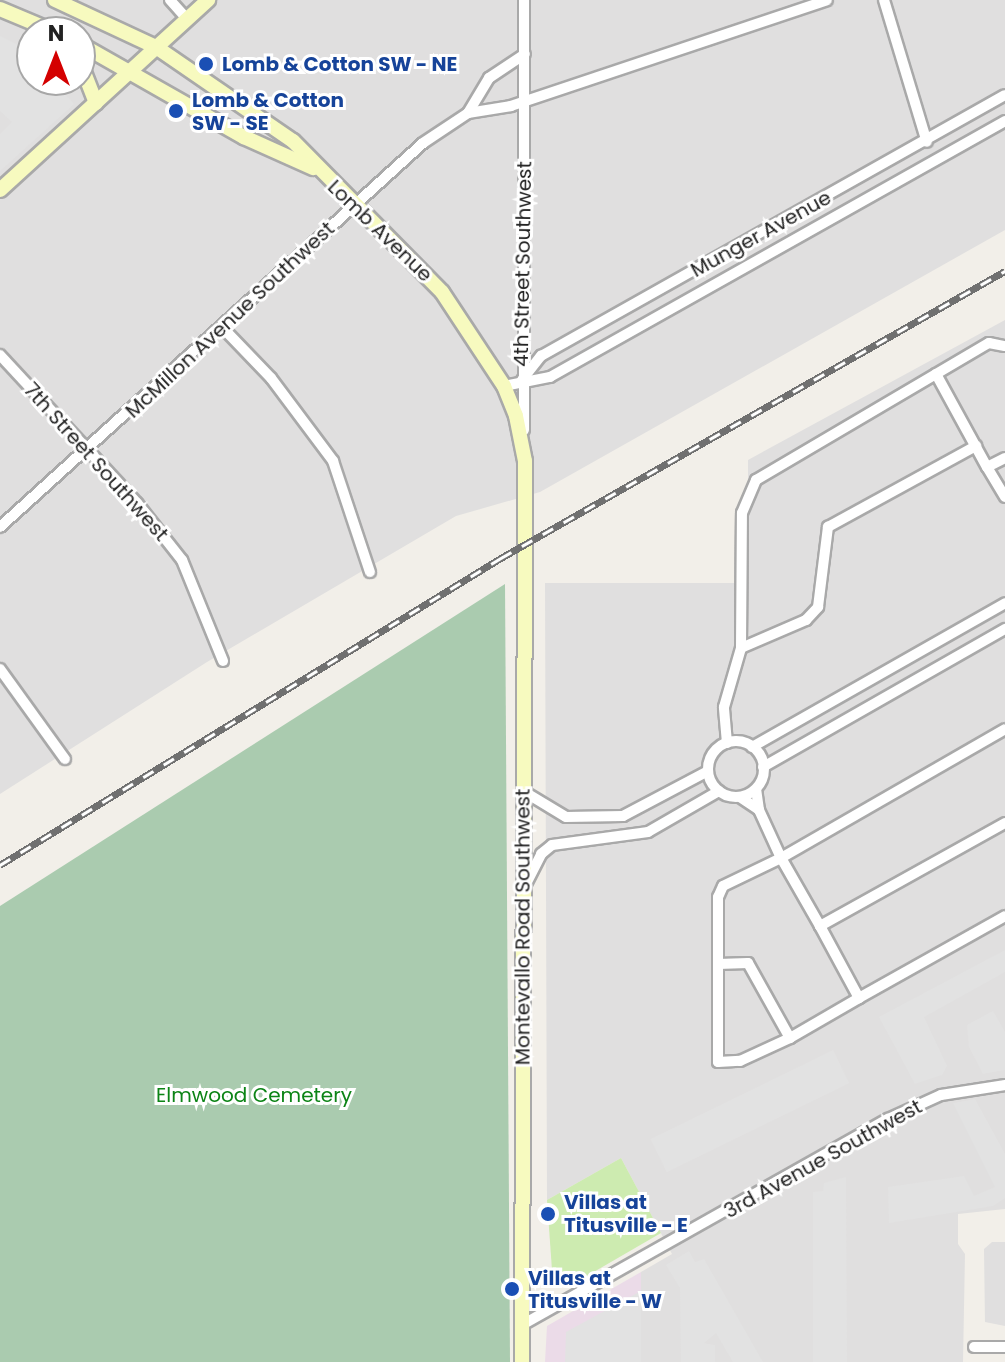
<!DOCTYPE html>
<html>
<head>
<meta charset="utf-8">
<style>
  body { margin:0 }
  #map { position:relative; width:1005px; height:1362px; overflow:hidden; background:#f2efe9; font-family:Poppins,sans-serif }
  div>[style] { position:absolute }
  .residential>* { inset:0; background:#e0dfdf }
  .industrial>* { inset:0; background:#ebdbe8 }
  .grass>* { inset:0; background:#cdebb0 }
  .cemetery>* { inset:0; background:#aacbaf }
  .parking>* { inset:0; background:#e2e2e2; transform-origin:0 0 }
  .roads { filter:drop-shadow(2px 0 #a9a9a9) drop-shadow(-2px 0 #a9a9a9) drop-shadow(0 2px #a9a9a9) drop-shadow(0 -2px #a9a9a9) }
  .street>* { height:10px; margin:-5px; padding:0 5px; transform-origin:5px; border-radius:5px; background:#fff }
  .street>.ring { margin:-5px; padding:0; box-sizing:content-box; background:none; border:10px solid #fff; border-radius:50% }
  .secondary>* { height:14px; margin:-7px; padding:0 7px; transform-origin:7px; border-radius:7px; background:#f7fabf }
  .rail>* { height:7px; margin-top:-3.5px; transform-origin:0; background:repeating-linear-gradient(90deg,#fff 0 12px,#707070 0 24px); box-sizing:border-box; border-block:2px solid #707070 }
  .dots>* { width:22px; height:22px; translate:-50% -50%; box-sizing:border-box; border:4px solid #fff; border-radius:50% }
  span { translate:-50% -50%; white-space:nowrap; text-align:center; line-height:1.15; -webkit-text-stroke:6px #fff; paint-order:stroke }
  .transit-label { font-size:20px; color:#164399; font-weight:700 }
  .left { translate:0 -50%; text-align:left }
  .street-label { font-size:20px; color:#222 }
  .park-label { font-size:20px; color:#0c8416 }
  .north { position:absolute; left:16px; top:16px; width:80px; height:80px; box-sizing:border-box; background:#fff; border:2px solid #a7a7a7; border-radius:50%; rotate:0deg; font-size:22px; font-weight:700; line-height:32px; text-align:center; color:#222 }
  .north::after { content:''; display:block; margin:auto; width:28px; height:36px; background:#d40000; clip-path:polygon(50% 0,100% 100%,50% 72%,0 100%) }
</style>
</head>
<body>
<div id="map">
  <div class="residential">
    <div style="clip-path:polygon(evenodd,0 0,1005px 0,1005px 230px,540px 492px,456px 516px,207px 662px,0 794px,0 0,32px 32px,80px 32px,80px 80px,32px 80px,32px 32px)"></div>
    <div style="clip-path:polygon(1005px 320px,1005px 1209px,958px 1214px,958px 1244px,965px 1254px,963px 1362px,641px 1362px,641px 1272px,672px 1254px,621px 1158px,547px 1200px,545px 583px,748px 583px,748px 460px)"></div>
    <div style="clip-path:polygon(992px 1242px,1005px 1242px,1005px 1326px,985px 1322px,984px 1249px)"></div>
  </div>
  <div class="industrial">
    <div style="clip-path:polygon(641px 1272px,641px 1362px,545px 1362px,547px 1326px)"></div>
  </div>
  <div class="grass">
    <div style="clip-path:polygon(621px 1158px,661px 1233px,573px 1284px,553px 1284px,547px 1200px)"></div>
  </div>
  <div class="cemetery">
    <div style="clip-path:polygon(505px 584px,510px 1362px,0 1362px,0 906px)"></div>
  </div>
  <div class="parking">
    <div style="clip-path:polygon(0 36px,32px 52px,32px 80px,66px 80px,64px 93px,74px 104px,0 171px,0 134px,12px 122px,0 111px)"></div>
    <div style="clip-path:polygon(1005px 950px,1005px 972px,924px 1017px,947px 1066px,942px 1075px,915px 1084px,879px 1017px)"></div>
    <div style="clip-path:polygon(993px 1011px,1005px 1032px,1005px 1070px,983px 1074px,969px 1047px,967px 1025px)"></div>
    <div style="left:833px;top:1050px;width:37px;height:203px;rotate:64deg"></div>
    <div style="clip-path:polygon(975px 1099px,1005px 1154px,1005px 1198px,993px 1206px,889px 1223px,888px 1187px,964px 1176px,974px 1196px,995px 1187px,953px 1103px)"></div>
    <div style="clip-path:polygon(846px 1177px,847px 1362px,813px 1362px,813px 1192px,823px 1191px,824px 1183px)"></div>
    <div style="clip-path:polygon(689px 1251px,695px 1262px,704px 1259px,763px 1362px,733px 1362px,716px 1333px,704px 1343px,715px 1345px,715px 1362px,681px 1362px,680px 1288px,666px 1265px)"></div>
    <div style="clip-path:polygon(641px 1291px,641px 1362px,565px 1362px,566px 1332px)"></div>
  </div>
  <div class="roads">
    <div class="street">
      <div style="left:170px;top:0;width:25px;rotate:48deg"></div>
      <div style="left:884px;top:0;width:148px;rotate:73.2deg"></div>
      <div style="left:468px;top:113px;width:41px;rotate:-59deg"></div>
      <div style="left:489px;top:78px;width:43px;rotate:-33.7deg"></div>
      <div style="left:222px;top:327px;width:71px;rotate:46.1deg"></div>
      <div style="left:271px;top:378px;width:104px;rotate:53.2deg"></div>
      <div style="left:333px;top:461px;width:117px;rotate:71.6deg"></div>
      <div style="left:0;top:355px;width:202px;rotate:47.2deg"></div>
      <div style="left:137px;top:503px;width:73px;rotate:51.7deg"></div>
      <div style="left:182px;top:560px;width:109px;rotate:67.9deg"></div>
      <div style="left:936px;top:374px;width:106px;rotate:61.3deg"></div>
      <div style="left:522px;top:380px;width:31px;rotate:-52deg"></div>
      <div style="left:541px;top:356px;width:532px;rotate:-29.36deg"></div>
      <div style="left:504px;top:386px;width:47px;rotate:-11.1deg"></div>
      <div style="left:550px;top:377px;width:522px;rotate:-29.36deg"></div>
      <div style="left:524px;top:430px;width:430px;rotate:-90deg"></div>
      <div style="left:1005px;top:458px;width:20px;rotate:153deg"></div>
      <div style="left:987px;top:467px;width:35px;rotate:59deg"></div>
      <div style="left:0;top:527px;width:571px;rotate:-42.23deg"></div>
      <div style="left:423px;top:143px;width:54px;rotate:-33.7deg"></div>
      <div style="left:468px;top:113px;width:44px;rotate:-9.2deg"></div>
      <div style="left:511px;top:106px;width:333px;rotate:-18.5deg"></div>
      <div style="left:741px;top:648px;width:71px;rotate:-23.3deg"></div>
      <div style="left:806px;top:620px;width:18px;rotate:-47deg"></div>
      <div style="left:818px;top:607px;width:81px;rotate:-82.9deg"></div>
      <div style="left:828px;top:527px;width:169px;rotate:-28.7deg"></div>
      <div style="left:0;top:669px;width:111px;rotate:54.2deg"></div>
      <div class="ring" style="left:708px;top:741px;width:46px;height:46px"></div>
      <div style="left:727px;top:743px;width:36px;rotate:-95deg"></div>
      <div style="left:724px;top:707px;width:61px;rotate:-73.9deg"></div>
      <div style="left:741px;top:648px;width:135px;rotate:-89.6deg"></div>
      <div style="left:742px;top:513px;width:36px;rotate:-67deg"></div>
      <div style="left:756px;top:480px;width:270px;rotate:-30.5deg"></div>
      <div style="left:989px;top:343px;width:16px;rotate:11deg"></div>
      <div style="left:752px;top:747px;width:291px;rotate:-29.6deg"></div>
      <div style="left:763px;top:767px;width:279px;rotate:-29.7deg"></div>
      <div style="left:523px;top:791px;width:50px;rotate:31.2deg"></div>
      <div style="left:566px;top:817px;width:57px;rotate:-1deg"></div>
      <div style="left:623px;top:816px;width:96px;rotate:-27.9deg"></div>
      <div style="left:740px;top:797px;width:23px;rotate:34deg"></div>
      <div style="left:759px;top:810px;width:21px;rotate:-98deg"></div>
      <div style="left:759px;top:810px;width:53px;rotate:65.4deg"></div>
      <div style="left:781px;top:858px;width:64px;rotate:154.2deg"></div>
      <div style="left:723px;top:886px;width:12px;rotate:114deg"></div>
      <div style="left:718px;top:897px;width:165px;rotate:90deg"></div>
      <div style="left:718px;top:1062px;width:22px;rotate:-3deg"></div>
      <div style="left:740px;top:1061px;width:55px;rotate:-24.7deg"></div>
      <div style="left:1005px;top:823px;width:212px;rotate:150.9deg"></div>
      <div style="left:820px;top:926px;width:82px;rotate:61.6deg"></div>
      <div style="left:859px;top:998px;width:167px;rotate:-29.3deg"></div>
      <div style="left:526px;top:884px;width:34px;rotate:-63deg"></div>
      <div style="left:541px;top:854px;width:14px;rotate:-39deg"></div>
      <div style="left:552px;top:845px;width:97px;rotate:-7.7deg"></div>
      <div style="left:648px;top:832px;width:82px;rotate:-30deg"></div>
      <div style="left:820px;top:926px;width:78px;rotate:-119.8deg"></div>
      <div style="left:781px;top:858px;width:258px;rotate:-29.9deg"></div>
      <div style="left:718px;top:964px;width:30px;rotate:-2deg"></div>
      <div style="left:748px;top:963px;width:86px;rotate:60.8deg"></div>
      <div style="left:790px;top:1038px;width:80px;rotate:-30.1deg"></div>
      <div style="left:522px;top:1325px;width:420px;rotate:-29.4deg"></div>
      <div style="left:888px;top:1119px;width:58px;rotate:-24.4deg"></div>
      <div style="left:941px;top:1095px;width:65px;rotate:-8.9deg"></div>
      <div style="left:974px;top:1347px;width:31px"></div>
    </div>
    <div class="secondary">
      <div style="left:55px;top:0;width:111px;rotate:25deg"></div>
      <div style="left:156px;top:47px;width:166px;rotate:34.5deg"></div>
      <div style="left:293px;top:141px;width:212px;rotate:45.4deg"></div>
      <div style="left:442px;top:292px;width:113px;rotate:56.6deg"></div>
      <div style="left:504px;top:386px;width:32px;rotate:68deg"></div>
      <div style="left:516px;top:416px;width:46px;rotate:78.7deg"></div>
      <div style="left:525px;top:461px;width:67px;rotate:90deg"></div>
      <div style="left:525px;top:528px;width:834px;rotate:90.21deg"></div>
      <div style="left:0;top:9px;width:60px;rotate:22.7deg"></div>
      <div style="left:80px;top:44px;width:189px;rotate:29.6deg"></div>
      <div style="left:244px;top:137px;width:76px;rotate:24.2deg"></div>
      <div style="left:80px;top:62px;width:44px;rotate:68.7deg"></div>
      <div style="left:0;top:190px;width:282px;rotate:-42.4deg"></div>
    </div>
  </div>
  <div class="rail">
    <div style="left:0;top:865px;width:588px;rotate:-31.5deg"></div>
    <div style="left:501px;top:558px;width:580px;rotate:-29.66deg"></div>
  </div>
  <div class="dots">
    <div style="left:206px;top:64px;background:#1a4fb4"></div>
    <div style="left:176px;top:111px;background:#1a4fb4"></div>
    <div style="left:548px;top:1214px;background:#1a4fb4"></div>
    <div style="left:512px;top:1289px;background:#1a4fb4"></div>
  </div>
  <div class="transit-label">
    <span class="left" style="left:222px;top:64px">Lomb &amp; Cotton SW - NE</span>
    <span class="left" style="left:192px;top:112px">Lomb &amp; Cotton<br>SW - SE</span>
    <span class="left" style="left:564px;top:1214px">Villas at<br>Titusville - E</span>
    <span class="left" style="left:528px;top:1290px">Villas at<br>Titusville - W</span>
  </div>
  <div class="street-label">
    <span style="left:380px;top:231px;rotate:44deg">Lomb Avenue</span>
    <span style="left:761px;top:234px;rotate:-29deg">Munger Avenue</span>
    <span style="left:523px;top:264px;rotate:-89deg">4th Street Southwest</span>
    <span style="left:230px;top:320px;rotate:-43deg">McMillon Avenue Southwest</span>
    <span style="left:96px;top:462px;rotate:48deg">7th Street Southwest</span>
    <span style="left:523px;top:927px;rotate:-90deg">Montevallo Road Southwest</span>
    <span style="left:823px;top:1159px;rotate:-29deg">3rd Avenue Southwest</span>
  </div>
  <div class="park-label">
    <span style="left:254px;top:1095px">Elmwood Cemetery</span>
  </div>
  <div class="north">N</div>
</div>
</body>
</html>
